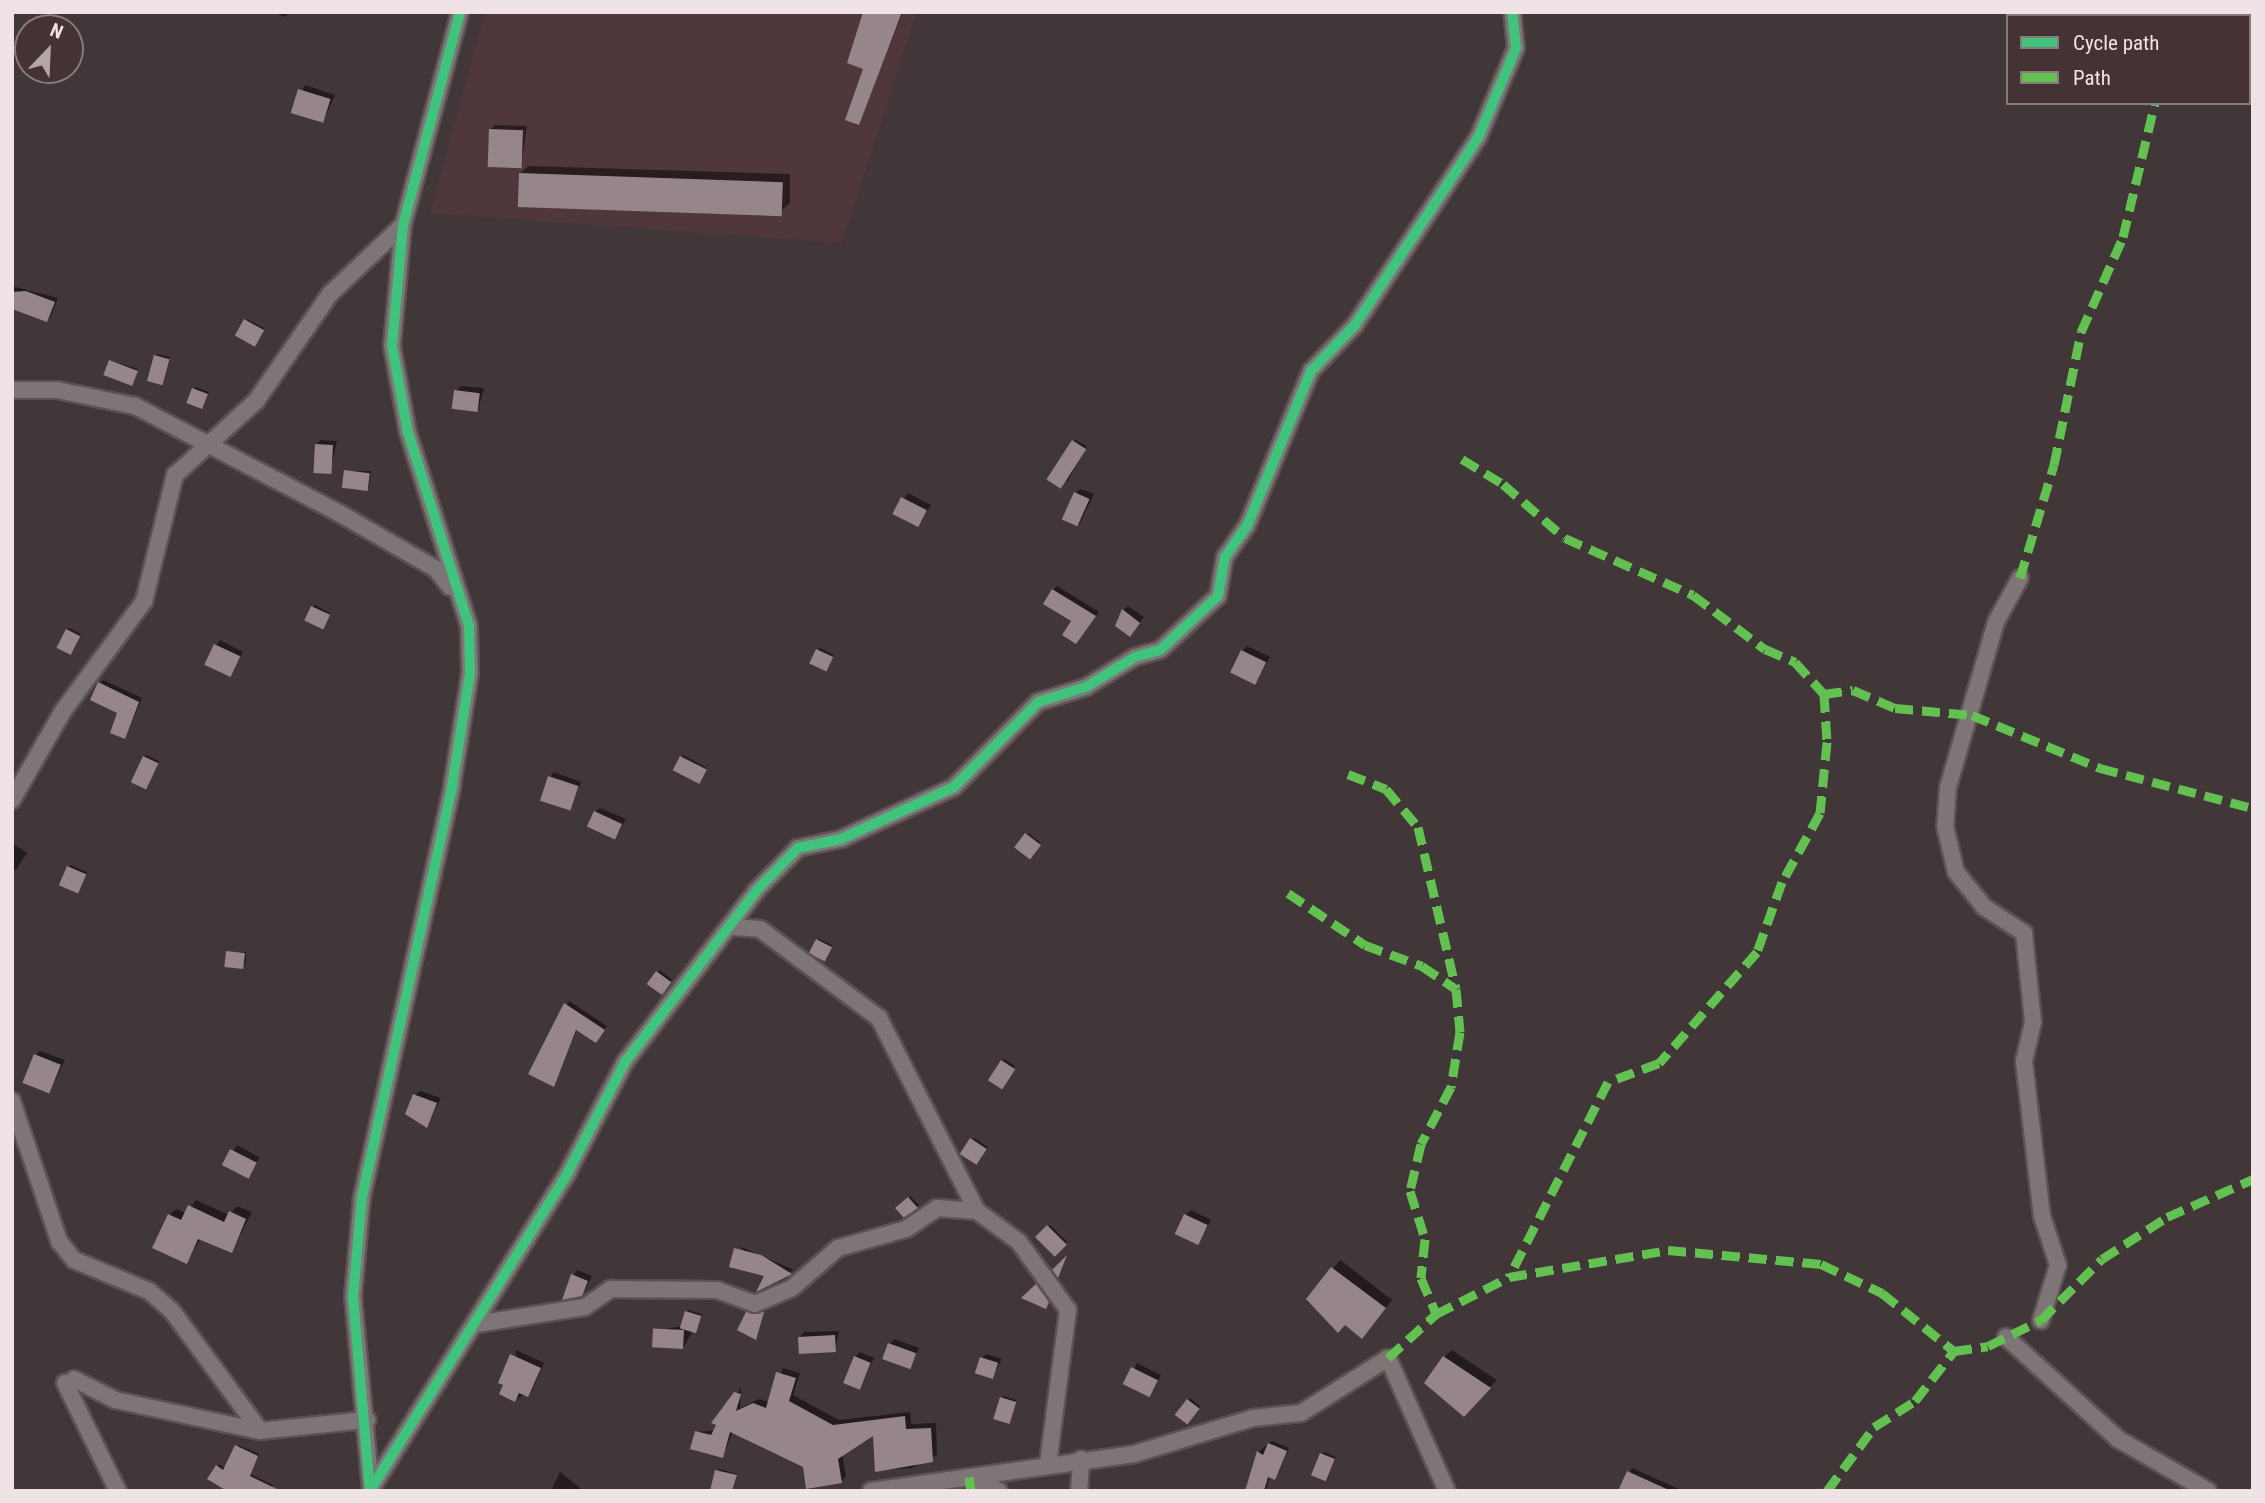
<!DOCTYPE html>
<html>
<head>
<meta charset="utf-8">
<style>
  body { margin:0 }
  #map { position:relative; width:2265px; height:1503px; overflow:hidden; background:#413638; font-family:"Roboto Condensed",sans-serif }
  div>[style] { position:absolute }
  .built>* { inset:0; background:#50373b }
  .shadow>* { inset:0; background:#0007; transform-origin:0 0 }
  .building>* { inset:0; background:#978689; transform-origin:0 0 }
  .roads { filter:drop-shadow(2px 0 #5c5254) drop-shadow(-2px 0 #5c5254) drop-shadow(0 2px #5c5254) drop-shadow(0 -2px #5c5254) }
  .street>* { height:16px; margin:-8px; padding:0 8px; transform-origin:8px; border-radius:8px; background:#7d7576 }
  .quiet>* { height:9px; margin-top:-4.5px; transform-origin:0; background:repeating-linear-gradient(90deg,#63c152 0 18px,transparent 0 27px) }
  .cycleway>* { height:10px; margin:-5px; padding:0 5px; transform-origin:5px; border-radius:5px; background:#40c37c }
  span { translate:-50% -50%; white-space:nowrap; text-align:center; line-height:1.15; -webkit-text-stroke:7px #453235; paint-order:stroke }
  .frame { position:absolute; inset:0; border:14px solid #f0e3e5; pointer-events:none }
  .legend { position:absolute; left:2006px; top:14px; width:245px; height:91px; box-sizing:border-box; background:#453235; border:2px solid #89797b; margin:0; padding:9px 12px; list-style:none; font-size:21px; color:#f0e3e5 }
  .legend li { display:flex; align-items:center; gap:14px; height:35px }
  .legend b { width:35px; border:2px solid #89797b }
  .north { position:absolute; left:14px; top:14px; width:70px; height:70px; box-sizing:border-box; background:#453235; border:2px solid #89797b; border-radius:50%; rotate:23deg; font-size:19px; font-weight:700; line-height:28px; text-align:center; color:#f0e3e5 }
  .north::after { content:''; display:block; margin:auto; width:24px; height:32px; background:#b3a6a8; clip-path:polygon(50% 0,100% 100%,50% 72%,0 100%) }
</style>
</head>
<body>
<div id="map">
  <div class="built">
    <div style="clip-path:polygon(485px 12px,917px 12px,842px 243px,430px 213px)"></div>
  </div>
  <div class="shadow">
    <div style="clip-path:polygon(272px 12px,290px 12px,285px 17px)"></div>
    <div style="clip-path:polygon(865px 12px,903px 12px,858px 123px,865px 68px)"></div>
    <div style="clip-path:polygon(305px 85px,335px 95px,323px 122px,293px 112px)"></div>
    <div style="clip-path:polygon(495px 125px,527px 126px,521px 166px,490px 130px)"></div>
    <div style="clip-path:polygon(528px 166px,790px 174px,790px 203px,782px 210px,520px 174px)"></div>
    <div style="clip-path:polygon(12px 286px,58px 298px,51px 316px,47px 320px,12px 307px)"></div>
    <div style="clip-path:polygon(247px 319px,264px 328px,257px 343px,245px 320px)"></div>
    <div style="clip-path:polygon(157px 354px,170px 357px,163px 383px,155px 356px)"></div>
    <div style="clip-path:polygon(111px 361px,138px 369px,134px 382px,132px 384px)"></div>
    <div style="clip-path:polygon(461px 386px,484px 388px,478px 411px,456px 391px)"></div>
    <div style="clip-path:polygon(196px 387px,209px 392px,202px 407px,194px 389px)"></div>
    <div style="clip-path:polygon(321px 440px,337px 441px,330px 472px,316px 444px)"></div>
    <div style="clip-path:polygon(1075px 440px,1087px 446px,1066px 484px,1073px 441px)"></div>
    <div style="clip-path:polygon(345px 471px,371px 471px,369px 487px,368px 489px)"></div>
    <div style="clip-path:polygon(1080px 489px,1094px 494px,1079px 525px,1076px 493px)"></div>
    <div style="clip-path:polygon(908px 493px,931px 505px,918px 524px,895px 513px)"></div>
    <div style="clip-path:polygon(1057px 586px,1099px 612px,1079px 638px,1053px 590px)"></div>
    <div style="clip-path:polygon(315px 605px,330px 613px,324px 626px,313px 607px)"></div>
    <div style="clip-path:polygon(1128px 606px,1144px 617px,1134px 630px,1123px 610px)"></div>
    <div style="clip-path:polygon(69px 628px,81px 634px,73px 651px,67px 630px)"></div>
    <div style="clip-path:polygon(220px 640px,243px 652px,229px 676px,216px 645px)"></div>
    <div style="clip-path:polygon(1247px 646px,1270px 657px,1256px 682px,1242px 651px)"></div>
    <div style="clip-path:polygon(820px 648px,834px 655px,828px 668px,818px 650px)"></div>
    <div style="clip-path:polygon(103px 680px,142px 698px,125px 737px,119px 713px,100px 683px)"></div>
    <div style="clip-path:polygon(146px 755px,159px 761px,147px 785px,144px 757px)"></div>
    <div style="clip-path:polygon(683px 755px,707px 768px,701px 780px,681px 757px)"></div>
    <div style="clip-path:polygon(554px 772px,581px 782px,568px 809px,550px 777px)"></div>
    <div style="clip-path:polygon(600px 808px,626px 819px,615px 837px,595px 812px)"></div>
    <div style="left:1028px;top:833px;width:16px;height:17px;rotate:38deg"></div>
    <div style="clip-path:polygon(12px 843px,27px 853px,16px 870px,12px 868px)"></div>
    <div style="clip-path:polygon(70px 865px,87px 872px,79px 890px,68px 867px)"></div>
    <div style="clip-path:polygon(819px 939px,832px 945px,825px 960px,817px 940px)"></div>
    <div style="clip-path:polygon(227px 952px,246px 952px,245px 965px,243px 967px)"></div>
    <div style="left:659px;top:970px;width:16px;height:17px;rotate:35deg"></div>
    <div style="clip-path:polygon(569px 1001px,607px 1026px,599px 1038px,577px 1029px,554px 1085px,530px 1073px)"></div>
    <div style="clip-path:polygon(40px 1051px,65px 1060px,50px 1091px,35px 1055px)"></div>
    <div style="clip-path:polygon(1004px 1059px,1015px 1066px,1004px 1085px,1002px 1061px)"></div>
    <div style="clip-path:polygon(420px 1091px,441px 1098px,427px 1126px,415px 1095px)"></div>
    <div style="clip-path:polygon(974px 1138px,988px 1147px,978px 1161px,972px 1139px)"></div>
    <div style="left:237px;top:1145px;width:26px;height:23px;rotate:29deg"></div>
    <div style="clip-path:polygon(910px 1196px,919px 1205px,904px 1216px,897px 1209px)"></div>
    <div style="clip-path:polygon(196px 1200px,229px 1215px,237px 1206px,252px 1212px,232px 1251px,201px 1238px,187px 1262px,169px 1215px,176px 1209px,186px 1213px)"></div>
    <div style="clip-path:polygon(1191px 1210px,1211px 1220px,1198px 1243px,1186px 1215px)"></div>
    <div style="left:1050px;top:1225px;width:24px;height:17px;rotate:45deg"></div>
    <div style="clip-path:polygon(739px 1246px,794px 1270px,760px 1288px,766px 1275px)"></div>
    <div style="clip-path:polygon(1340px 1260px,1392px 1300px,1370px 1329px,1309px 1299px)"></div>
    <div style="clip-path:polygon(577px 1270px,592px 1276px,585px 1290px,563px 1297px)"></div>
    <div style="clip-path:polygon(1039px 1284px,1050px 1299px,1047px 1305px,1024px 1298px)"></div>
    <div style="clip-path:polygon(688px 1310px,702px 1314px,683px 1348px,655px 1331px,682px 1326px)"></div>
    <div style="clip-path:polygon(839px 1331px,835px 1350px,800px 1337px,804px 1332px)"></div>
    <div style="clip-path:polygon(894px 1339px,919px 1348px,909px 1367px,890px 1344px)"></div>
    <div style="clip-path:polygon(516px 1350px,544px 1363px,532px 1390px,515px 1400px)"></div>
    <div style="clip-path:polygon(1452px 1350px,1497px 1380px,1463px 1414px,1444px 1357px)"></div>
    <div style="clip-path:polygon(860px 1352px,874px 1358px,860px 1388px,855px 1357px)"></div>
    <div style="clip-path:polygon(986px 1354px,1002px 1359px,992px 1377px,982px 1358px)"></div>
    <div style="left:1137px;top:1363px;width:27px;height:23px;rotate:27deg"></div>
    <div style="clip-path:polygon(783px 1368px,800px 1373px,793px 1395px,839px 1420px,910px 1412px,911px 1424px,936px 1423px,937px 1455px,912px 1468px,877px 1470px,875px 1433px,842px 1453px,846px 1476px,841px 1481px,733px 1431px,723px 1456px,697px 1432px,716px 1430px,741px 1387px,740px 1408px,759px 1399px,769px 1402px)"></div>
    <div style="clip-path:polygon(1003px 1396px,1016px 1400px,1009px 1420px,1001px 1398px)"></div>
    <div style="left:1190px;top:1398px;width:13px;height:21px;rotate:39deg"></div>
    <div style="clip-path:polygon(1272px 1441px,1289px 1448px,1277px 1475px,1270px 1476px,1266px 1491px,1247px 1491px,1258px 1452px)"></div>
    <div style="clip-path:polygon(238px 1445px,259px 1454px,250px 1474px,273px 1485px,270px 1491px,210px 1478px,219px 1464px,226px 1469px)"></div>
    <div style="clip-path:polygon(1324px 1452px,1336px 1457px,1327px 1479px,1322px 1454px)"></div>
    <div style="clip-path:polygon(1632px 1468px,1681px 1490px,1681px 1491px,1618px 1491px)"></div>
    <div style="clip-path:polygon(719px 1469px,737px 1474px,733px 1491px,716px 1491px)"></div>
    <div style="clip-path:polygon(560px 1472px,584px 1491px,551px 1491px)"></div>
  </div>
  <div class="building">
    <div style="clip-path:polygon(863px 12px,902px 12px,859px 125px,845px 120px,863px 69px,847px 63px)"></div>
    <div style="left:298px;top:89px;width:34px;height:25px;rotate:17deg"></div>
    <div style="left:489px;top:129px;width:34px;height:38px;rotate:2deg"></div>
    <div style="left:519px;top:173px;width:264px;height:34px;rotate:2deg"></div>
    <div style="clip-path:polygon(26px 291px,55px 302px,47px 322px,12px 309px,12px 292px)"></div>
    <div style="left:244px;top:319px;width:23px;height:19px;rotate:29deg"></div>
    <div style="left:154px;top:355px;width:16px;height:27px;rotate:15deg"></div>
    <div style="left:109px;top:360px;width:31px;height:16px;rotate:21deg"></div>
    <div style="left:192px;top:388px;width:17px;height:16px;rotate:21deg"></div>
    <div style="left:454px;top:390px;width:26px;height:19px;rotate:7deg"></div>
    <div style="left:1072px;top:440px;width:17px;height:47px;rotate:33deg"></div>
    <div style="left:315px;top:444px;width:18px;height:29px;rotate:3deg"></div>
    <div style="left:344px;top:470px;width:26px;height:18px;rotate:7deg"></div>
    <div style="left:1074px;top:492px;width:17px;height:30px;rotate:24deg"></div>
    <div style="left:901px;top:497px;width:29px;height:19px;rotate:27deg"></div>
    <div style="clip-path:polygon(1052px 589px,1096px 616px,1076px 644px,1062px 635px,1071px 621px,1043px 604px)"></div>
    <div style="left:311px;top:606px;width:21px;height:16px;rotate:25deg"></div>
    <div style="clip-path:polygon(1122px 609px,1140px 623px,1130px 637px,1115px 626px)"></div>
    <div style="left:66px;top:629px;width:16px;height:21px;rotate:27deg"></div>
    <div style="left:214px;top:644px;width:29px;height:23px;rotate:25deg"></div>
    <div style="left:816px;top:649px;width:19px;height:16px;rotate:25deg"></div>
    <div style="left:1241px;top:650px;width:28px;height:25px;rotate:26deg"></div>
    <div style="clip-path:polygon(98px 682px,139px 702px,125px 739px,110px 733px,117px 713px,90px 700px)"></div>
    <div style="left:143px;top:756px;width:17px;height:29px;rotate:25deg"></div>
    <div style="left:680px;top:756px;width:30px;height:16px;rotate:27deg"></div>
    <div style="left:548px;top:776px;width:32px;height:26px;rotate:18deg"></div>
    <div style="left:594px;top:811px;width:31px;height:17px;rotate:25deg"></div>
    <div style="left:1025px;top:833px;width:20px;height:18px;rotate:37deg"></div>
    <div style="left:67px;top:866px;width:21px;height:21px;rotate:23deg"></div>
    <div style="left:816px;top:939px;width:18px;height:16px;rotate:27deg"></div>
    <div style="left:226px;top:951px;width:19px;height:16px;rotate:6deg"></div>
    <div style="left:656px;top:971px;width:19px;height:16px;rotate:36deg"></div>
    <div style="clip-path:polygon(564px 1003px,605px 1030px,596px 1043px,576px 1030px,554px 1087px,528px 1074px)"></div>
    <div style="left:34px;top:1054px;width:29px;height:31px;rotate:22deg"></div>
    <div style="left:1001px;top:1060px;width:17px;height:24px;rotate:33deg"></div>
    <div style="clip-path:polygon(413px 1094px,437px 1103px,427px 1128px,405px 1114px)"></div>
    <div style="left:970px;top:1138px;width:20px;height:19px;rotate:33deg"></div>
    <div style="left:230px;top:1149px;width:30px;height:18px;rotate:27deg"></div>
    <div style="clip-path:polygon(908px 1197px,918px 1208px,904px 1218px,895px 1208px)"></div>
    <div style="clip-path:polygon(188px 1205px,224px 1222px,229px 1211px,246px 1219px,232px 1253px,198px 1239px,187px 1264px,152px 1248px,168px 1214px,181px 1220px)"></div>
    <div style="left:1184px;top:1214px;width:26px;height:22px;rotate:25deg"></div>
    <div style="left:1047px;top:1225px;width:28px;height:17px;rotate:45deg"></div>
    <div style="clip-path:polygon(734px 1248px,761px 1255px,792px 1274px,756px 1292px,764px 1276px,729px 1267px)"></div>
    <div style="clip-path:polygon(1067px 1255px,1058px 1278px,1052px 1270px)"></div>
    <div style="clip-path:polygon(1331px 1267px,1386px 1308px,1362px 1339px,1345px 1325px,1338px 1333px,1306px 1299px)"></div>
    <div style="clip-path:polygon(571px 1274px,588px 1281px,582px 1296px,562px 1300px)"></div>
    <div style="clip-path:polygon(1036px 1284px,1049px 1302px,1046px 1309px,1021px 1298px)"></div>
    <div style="left:685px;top:1311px;width:17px;height:18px;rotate:17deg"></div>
    <div style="clip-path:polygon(746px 1312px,764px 1312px,756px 1340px,737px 1330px)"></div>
    <div style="left:684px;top:1330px;width:19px;height:31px;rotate:93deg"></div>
    <div style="left:835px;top:1335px;width:17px;height:37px;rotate:87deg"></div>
    <div style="left:888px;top:1343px;width:30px;height:17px;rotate:20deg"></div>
    <div style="clip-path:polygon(510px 1354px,541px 1368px,528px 1397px,519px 1393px,515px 1402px,499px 1394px,503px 1385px,498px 1383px)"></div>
    <div style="left:854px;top:1356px;width:18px;height:29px;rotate:22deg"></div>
    <div style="clip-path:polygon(1443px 1356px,1491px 1388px,1464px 1417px,1424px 1383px)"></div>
    <div style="left:980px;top:1357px;width:19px;height:17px;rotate:18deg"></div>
    <div style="left:1131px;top:1367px;width:30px;height:19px;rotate:26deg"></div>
    <div style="clip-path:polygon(776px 1372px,796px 1378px,789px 1401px,833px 1425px,905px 1416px,906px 1429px,931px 1428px,933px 1462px,875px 1472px,873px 1436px,838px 1459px,842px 1483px,806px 1489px,803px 1467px,730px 1432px,723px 1458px,690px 1449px,695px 1431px,711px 1435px,716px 1425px,711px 1423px,734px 1392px,741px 1394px,736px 1411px,753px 1403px,766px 1408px)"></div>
    <div style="left:1000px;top:1397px;width:17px;height:23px;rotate:17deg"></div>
    <div style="left:1187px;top:1399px;width:16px;height:20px;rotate:38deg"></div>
    <div style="clip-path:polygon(1268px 1443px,1287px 1451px,1275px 1480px,1268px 1477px,1264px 1491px,1245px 1491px,1257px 1451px,1263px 1455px)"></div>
    <div style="clip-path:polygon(235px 1445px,258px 1456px,250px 1476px,281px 1491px,227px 1491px,207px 1479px,216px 1465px,223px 1470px)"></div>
    <div style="left:1320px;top:1453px;width:16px;height:24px;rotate:22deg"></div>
    <div style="clip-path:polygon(715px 1470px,737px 1475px,732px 1491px,710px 1491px)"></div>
    <div style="clip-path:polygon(1627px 1471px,1671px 1491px,1618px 1491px)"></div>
  </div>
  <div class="roads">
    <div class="street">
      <div style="left:12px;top:390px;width:45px"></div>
      <div style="left:57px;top:390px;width:80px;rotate:11.6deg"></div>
      <div style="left:135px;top:406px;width:230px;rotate:27.7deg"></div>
      <div style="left:339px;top:513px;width:112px;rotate:30deg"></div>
      <div style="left:436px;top:569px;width:23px;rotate:52deg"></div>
      <div style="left:2020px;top:578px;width:50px;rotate:118.6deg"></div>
      <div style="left:1996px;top:622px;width:172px;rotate:106.2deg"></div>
      <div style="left:1948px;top:787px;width:39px;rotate:94deg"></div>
      <div style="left:1945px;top:826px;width:47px;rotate:76.6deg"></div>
      <div style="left:1956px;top:872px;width:45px;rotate:51.3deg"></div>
      <div style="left:1984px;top:907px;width:48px;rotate:33deg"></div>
      <div style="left:2024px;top:933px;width:89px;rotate:84.2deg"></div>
      <div style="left:2033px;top:1022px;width:40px;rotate:103deg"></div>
      <div style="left:2024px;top:1061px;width:156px;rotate:83.4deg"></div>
      <div style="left:2042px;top:1216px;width:52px;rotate:71.9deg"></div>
      <div style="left:2058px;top:1265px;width:58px;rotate:107.2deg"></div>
      <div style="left:12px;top:800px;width:103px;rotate:-60.2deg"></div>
      <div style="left:63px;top:711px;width:137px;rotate:-53.6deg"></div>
      <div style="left:144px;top:601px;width:130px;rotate:-76.2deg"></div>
      <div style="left:175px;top:475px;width:110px;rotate:-42.4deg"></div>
      <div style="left:256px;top:401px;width:130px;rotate:-55.3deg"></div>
      <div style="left:330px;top:294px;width:100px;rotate:-43.4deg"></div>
      <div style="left:733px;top:927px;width:27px;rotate:4deg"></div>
      <div style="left:760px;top:929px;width:149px;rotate:36.8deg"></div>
      <div style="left:879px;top:1018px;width:216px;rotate:63.1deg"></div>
      <div style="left:977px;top:1211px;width:52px;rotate:36.4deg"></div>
      <div style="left:1019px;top:1242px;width:84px;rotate:54.2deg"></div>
      <div style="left:1068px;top:1310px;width:154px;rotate:97.4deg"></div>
      <div style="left:12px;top:1101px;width:148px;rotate:71.4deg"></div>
      <div style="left:59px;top:1241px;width:24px;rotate:52deg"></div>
      <div style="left:74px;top:1260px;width:81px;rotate:22.5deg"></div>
      <div style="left:149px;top:1291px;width:30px;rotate:41deg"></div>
      <div style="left:172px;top:1311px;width:149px;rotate:53.7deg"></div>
      <div style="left:476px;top:1324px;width:110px;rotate:-8.9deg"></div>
      <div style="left:585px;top:1307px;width:32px;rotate:-35deg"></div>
      <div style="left:611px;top:1289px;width:106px;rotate:0.5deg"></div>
      <div style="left:717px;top:1290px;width:40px;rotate:20.2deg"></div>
      <div style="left:755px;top:1304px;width:40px;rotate:-23.4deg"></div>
      <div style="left:792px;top:1288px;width:61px;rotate:-41deg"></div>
      <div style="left:838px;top:1248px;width:71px;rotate:-15.6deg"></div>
      <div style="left:906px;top:1229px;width:37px;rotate:-34deg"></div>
      <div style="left:937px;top:1208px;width:40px;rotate:4.3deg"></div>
      <div style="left:2006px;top:1337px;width:151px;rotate:42.3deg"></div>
      <div style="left:2118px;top:1439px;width:104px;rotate:30deg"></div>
      <div style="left:74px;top:1379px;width:46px;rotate:27.1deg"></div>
      <div style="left:115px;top:1400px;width:148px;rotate:12.1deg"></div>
      <div style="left:260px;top:1431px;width:108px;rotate:-5.9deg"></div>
      <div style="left:65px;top:1383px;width:120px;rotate:63.9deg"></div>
      <div style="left:969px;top:1477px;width:33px;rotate:25deg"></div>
      <div style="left:371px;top:1489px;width:373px;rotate:-58.1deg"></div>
      <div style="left:568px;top:1172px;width:124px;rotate:-62.6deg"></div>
      <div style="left:625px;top:1062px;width:215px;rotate:-52.5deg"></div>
      <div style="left:756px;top:891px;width:60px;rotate:-45.7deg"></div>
      <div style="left:798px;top:848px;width:44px;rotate:-11.8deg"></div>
      <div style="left:841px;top:839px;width:124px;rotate:-24.7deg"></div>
      <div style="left:954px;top:787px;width:120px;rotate:-45.3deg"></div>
      <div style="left:1038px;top:702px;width:50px;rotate:-17.4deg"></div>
      <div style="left:1086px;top:687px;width:57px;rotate:-31.5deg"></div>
      <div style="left:1135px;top:657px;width:26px;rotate:-16deg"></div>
      <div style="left:1160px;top:650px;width:79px;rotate:-43deg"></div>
      <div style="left:1218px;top:596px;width:40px;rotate:-80deg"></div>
      <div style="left:1225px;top:557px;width:38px;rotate:-55deg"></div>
      <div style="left:1247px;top:526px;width:168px;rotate:-67.6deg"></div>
      <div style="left:1311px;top:371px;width:64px;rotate:-46.3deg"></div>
      <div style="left:1355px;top:325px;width:224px;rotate:-56.7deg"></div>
      <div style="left:1478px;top:138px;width:98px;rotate:-67.1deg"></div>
      <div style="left:1516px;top:48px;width:36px;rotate:-96deg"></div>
      <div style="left:371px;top:1490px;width:194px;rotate:-95.3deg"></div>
      <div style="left:353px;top:1297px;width:100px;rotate:-84.9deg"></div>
      <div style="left:362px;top:1197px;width:421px;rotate:-77.6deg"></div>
      <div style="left:452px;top:786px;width:113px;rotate:-80.9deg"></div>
      <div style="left:470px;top:674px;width:48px;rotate:-91.2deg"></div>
      <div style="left:469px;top:626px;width:202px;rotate:-107.5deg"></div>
      <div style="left:408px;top:433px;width:88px;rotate:-100.4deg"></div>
      <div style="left:392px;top:346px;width:121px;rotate:-84.8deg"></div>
      <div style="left:403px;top:225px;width:220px;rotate:-75deg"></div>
      <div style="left:871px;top:1491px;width:266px;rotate:-8deg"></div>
      <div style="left:1134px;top:1454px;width:124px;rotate:-16.8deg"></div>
      <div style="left:1253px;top:1418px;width:48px;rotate:-5.9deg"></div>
      <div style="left:1301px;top:1413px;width:103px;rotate:-32.3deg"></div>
      <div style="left:1388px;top:1358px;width:145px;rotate:66.1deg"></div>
      <div style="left:1079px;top:1491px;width:32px;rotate:-86deg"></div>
    </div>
  </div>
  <div class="quiet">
    <div style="left:2188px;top:16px;width:4px;rotate:-90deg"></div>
    <div style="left:1462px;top:459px;width:48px;rotate:31.4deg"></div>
    <div style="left:1503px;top:484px;width:82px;rotate:41.1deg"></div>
    <div style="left:1565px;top:538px;width:140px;rotate:24deg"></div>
    <div style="left:1693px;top:595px;width:90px;rotate:36.9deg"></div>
    <div style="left:1765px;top:649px;width:33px;rotate:23deg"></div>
    <div style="left:1795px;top:662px;width:43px;rotate:47.8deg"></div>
    <div style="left:1824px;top:694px;width:48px;rotate:86.4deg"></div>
    <div style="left:1827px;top:742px;width:71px;rotate:95.6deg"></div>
    <div style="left:1820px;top:813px;width:79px;rotate:118.8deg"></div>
    <div style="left:1782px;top:882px;width:74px;rotate:109.7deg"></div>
    <div style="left:1757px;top:952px;width:148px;rotate:131.4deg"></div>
    <div style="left:1659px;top:1063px;width:54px;rotate:159.6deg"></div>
    <div style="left:1608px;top:1082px;width:219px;rotate:116.9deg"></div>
    <div style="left:2020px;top:578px;width:118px;rotate:-73.3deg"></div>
    <div style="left:2054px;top:465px;width:136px;rotate:-78.5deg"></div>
    <div style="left:2081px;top:332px;width:104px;rotate:-66.1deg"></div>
    <div style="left:2123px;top:237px;width:138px;rotate:-76.6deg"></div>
    <div style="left:1824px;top:694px;width:29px;rotate:-8deg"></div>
    <div style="left:1853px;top:690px;width:46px;rotate:23.2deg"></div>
    <div style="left:1895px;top:708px;width:77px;rotate:5.2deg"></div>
    <div style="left:1972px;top:715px;width:139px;rotate:22.5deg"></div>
    <div style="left:2100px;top:768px;width:158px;rotate:14.7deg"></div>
    <div style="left:1348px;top:774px;width:41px;rotate:21.5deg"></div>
    <div style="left:1386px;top:789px;width:50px;rotate:49.9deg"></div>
    <div style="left:1418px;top:827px;width:166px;rotate:76.8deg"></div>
    <div style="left:1456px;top:989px;width:43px;rotate:84.7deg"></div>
    <div style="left:1460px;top:1032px;width:56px;rotate:99.3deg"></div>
    <div style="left:1451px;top:1087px;width:64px;rotate:117.8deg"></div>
    <div style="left:1421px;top:1144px;width:48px;rotate:103.2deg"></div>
    <div style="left:1410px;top:1191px;width:50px;rotate:72.6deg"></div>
    <div style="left:1425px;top:1239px;width:39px;rotate:96deg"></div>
    <div style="left:1421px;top:1278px;width:39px;rotate:67deg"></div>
    <div style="left:1288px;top:893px;width:93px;rotate:34deg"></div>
    <div style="left:1365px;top:945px;width:61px;rotate:20.2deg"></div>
    <div style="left:1422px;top:966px;width:41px;rotate:34.1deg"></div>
    <div style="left:1388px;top:1358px;width:65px;rotate:-42.5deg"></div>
    <div style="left:1436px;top:1314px;width:82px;rotate:-26.9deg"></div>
    <div style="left:1509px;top:1277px;width:161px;rotate:-9.6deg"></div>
    <div style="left:1668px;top:1250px;width:154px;rotate:5.2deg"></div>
    <div style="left:1821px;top:1264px;width:68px;rotate:25.4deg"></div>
    <div style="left:1882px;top:1293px;width:92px;rotate:38.9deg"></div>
    <div style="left:1954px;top:1351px;width:34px;rotate:-8deg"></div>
    <div style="left:1988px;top:1346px;width:59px;rotate:-26.1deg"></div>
    <div style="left:2041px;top:1320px;width:86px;rotate:-45deg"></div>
    <div style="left:2102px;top:1259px;width:77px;rotate:-32.9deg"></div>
    <div style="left:2167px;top:1217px;width:94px;rotate:-23.8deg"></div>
    <div style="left:969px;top:1477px;width:14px;rotate:82deg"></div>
    <div style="left:1827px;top:1491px;width:79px;rotate:-53.7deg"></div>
    <div style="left:1874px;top:1427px;width:49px;rotate:-32.4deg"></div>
    <div style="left:1915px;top:1401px;width:63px;rotate:-52deg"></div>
  </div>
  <div class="cycleway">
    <div style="left:371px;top:1489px;width:373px;rotate:-58.1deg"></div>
    <div style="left:568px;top:1172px;width:124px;rotate:-62.6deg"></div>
    <div style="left:625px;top:1062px;width:215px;rotate:-52.5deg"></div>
    <div style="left:756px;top:891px;width:60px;rotate:-45.7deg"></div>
    <div style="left:798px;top:848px;width:44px;rotate:-11.8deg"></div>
    <div style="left:841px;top:839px;width:124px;rotate:-24.7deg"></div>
    <div style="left:954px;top:787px;width:120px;rotate:-45.3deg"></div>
    <div style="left:1038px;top:702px;width:50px;rotate:-17.4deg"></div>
    <div style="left:1086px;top:687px;width:57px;rotate:-31.5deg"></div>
    <div style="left:1135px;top:657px;width:26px;rotate:-16deg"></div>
    <div style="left:1160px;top:650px;width:79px;rotate:-43deg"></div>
    <div style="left:1218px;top:596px;width:40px;rotate:-80deg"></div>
    <div style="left:1225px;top:557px;width:38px;rotate:-55deg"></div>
    <div style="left:1247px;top:526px;width:168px;rotate:-67.6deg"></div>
    <div style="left:1311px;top:371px;width:64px;rotate:-46.3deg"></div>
    <div style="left:1355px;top:325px;width:224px;rotate:-56.7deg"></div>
    <div style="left:1478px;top:138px;width:98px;rotate:-67.1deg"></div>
    <div style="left:1516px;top:48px;width:36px;rotate:-96deg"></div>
    <div style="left:370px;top:1491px;width:195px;rotate:-95deg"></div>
    <div style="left:353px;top:1297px;width:100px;rotate:-84.9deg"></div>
    <div style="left:362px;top:1197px;width:421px;rotate:-77.6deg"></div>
    <div style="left:452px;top:786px;width:113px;rotate:-80.9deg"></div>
    <div style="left:470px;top:674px;width:48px;rotate:-91.2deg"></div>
    <div style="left:469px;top:626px;width:202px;rotate:-107.5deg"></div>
    <div style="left:408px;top:433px;width:88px;rotate:-100.4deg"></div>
    <div style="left:392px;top:346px;width:121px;rotate:-84.8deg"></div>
    <div style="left:403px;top:225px;width:220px;rotate:-75deg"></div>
  </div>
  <div class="frame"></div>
  <ul class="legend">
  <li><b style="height:9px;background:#40c37c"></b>Cycle path</li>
  <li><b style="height:9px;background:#63c152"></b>Path</li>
  </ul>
  <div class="north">N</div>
</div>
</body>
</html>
